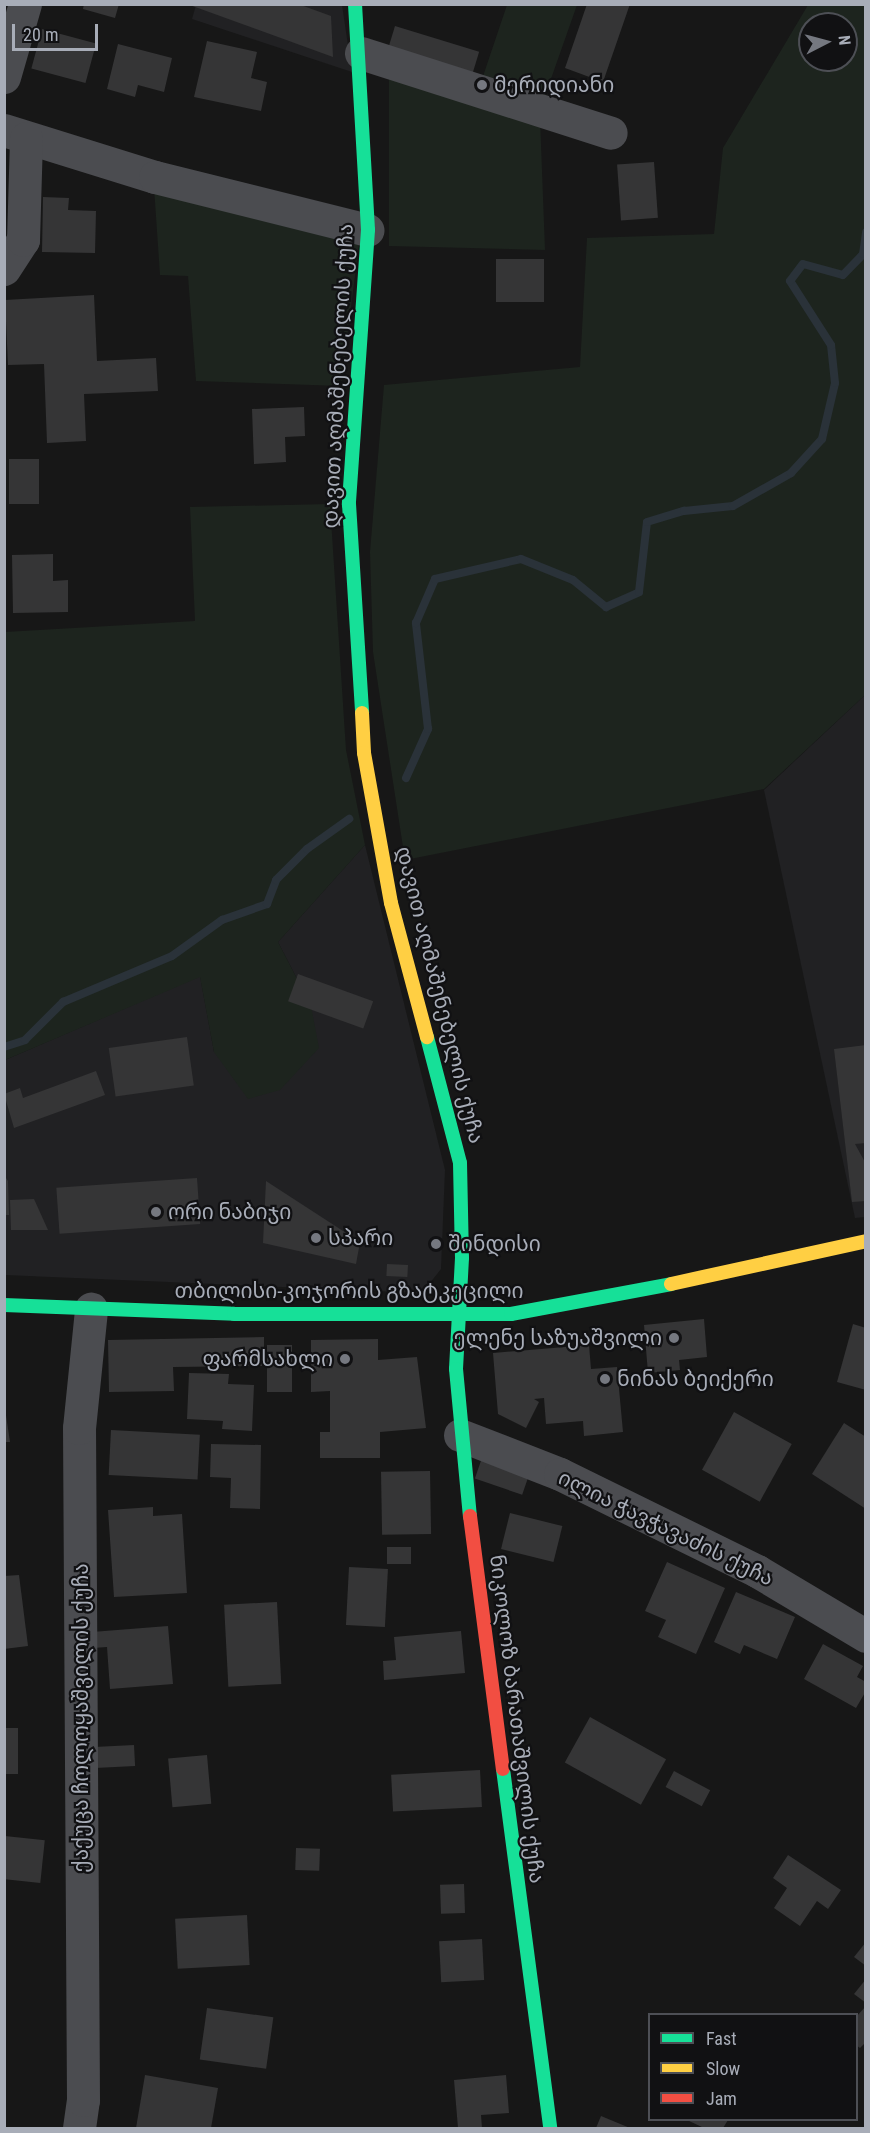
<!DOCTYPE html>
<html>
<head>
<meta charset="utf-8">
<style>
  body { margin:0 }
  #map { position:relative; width:870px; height:2133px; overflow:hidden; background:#171717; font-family:"Roboto Condensed","Noto Sans Georgian",sans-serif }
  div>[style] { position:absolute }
  .built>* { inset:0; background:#212123 }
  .green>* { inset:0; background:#1d241e }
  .stream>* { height:8px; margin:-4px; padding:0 4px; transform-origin:4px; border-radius:4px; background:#2a3239 }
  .building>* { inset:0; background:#353536; transform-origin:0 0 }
  .street>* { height:33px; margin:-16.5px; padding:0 16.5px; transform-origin:16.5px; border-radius:16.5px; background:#4b4c50 }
  .fast>* { height:14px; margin:-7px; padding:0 7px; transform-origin:7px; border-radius:7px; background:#16e098 }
  .slow>* { height:14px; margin:-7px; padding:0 7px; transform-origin:7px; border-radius:7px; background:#ffcf43 }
  .jam>* { height:14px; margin:-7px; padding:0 7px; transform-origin:7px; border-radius:7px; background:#f24e42 }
  .dots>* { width:16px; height:16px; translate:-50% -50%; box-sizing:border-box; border:3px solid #111113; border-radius:50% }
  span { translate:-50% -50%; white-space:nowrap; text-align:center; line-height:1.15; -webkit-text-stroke:4.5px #111113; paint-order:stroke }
  .poi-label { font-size:21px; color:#a8adb8 }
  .left { translate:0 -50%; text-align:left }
  .right { translate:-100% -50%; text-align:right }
  .street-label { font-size:21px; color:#a8adb8 }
  .frame { position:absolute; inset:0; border:6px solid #a8adb8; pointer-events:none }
  .legend { position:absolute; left:648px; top:2013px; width:210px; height:108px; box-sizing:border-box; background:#111113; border:2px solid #4d4f55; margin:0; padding:8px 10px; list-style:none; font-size:18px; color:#a8adb8 }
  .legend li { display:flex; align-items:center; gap:12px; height:30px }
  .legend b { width:30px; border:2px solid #4d4f55 }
  .north { position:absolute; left:798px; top:12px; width:60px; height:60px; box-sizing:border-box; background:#111113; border:2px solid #4d4f55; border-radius:50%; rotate:84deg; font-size:16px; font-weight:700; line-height:24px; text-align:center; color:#a8adb8 }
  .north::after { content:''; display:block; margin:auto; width:21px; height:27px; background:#757880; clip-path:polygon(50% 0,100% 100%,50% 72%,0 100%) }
  .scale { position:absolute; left:12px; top:24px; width:86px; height:27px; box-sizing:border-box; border:3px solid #a8adb8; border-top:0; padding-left:8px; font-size:18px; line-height:21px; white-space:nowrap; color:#a8adb8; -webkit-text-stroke:4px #111113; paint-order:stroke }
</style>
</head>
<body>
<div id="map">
  <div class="built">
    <div style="clip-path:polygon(196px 5px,342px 5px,352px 72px,192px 19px)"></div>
    <div style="clip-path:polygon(865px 695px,865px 1217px,855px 1218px,764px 790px)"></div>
    <div style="clip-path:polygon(365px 845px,445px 1170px,441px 1269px,422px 1293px,5px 1275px,5px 1060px,200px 976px,214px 1052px,311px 1006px,278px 942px)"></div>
  </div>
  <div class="green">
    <div style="clip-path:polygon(507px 5px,577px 5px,540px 110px,478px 91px)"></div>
    <div style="clip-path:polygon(evenodd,808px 5px,865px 5px,865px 695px,764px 789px,405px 860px,373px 652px,370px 552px,384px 385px,580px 367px,587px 238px,714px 234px,723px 148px,808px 5px,810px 24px,846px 24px,846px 60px,810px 60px,810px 24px)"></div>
    <div style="clip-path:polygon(389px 72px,540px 118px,545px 250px,389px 246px)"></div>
    <div style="clip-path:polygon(154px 187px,360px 236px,341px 386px,196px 381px,188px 276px,160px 275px)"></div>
    <div style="clip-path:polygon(330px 504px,346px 750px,365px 845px,278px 942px,311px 1006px,319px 1048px,280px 1090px,248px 1099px,214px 1052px,200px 977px,5px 1060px,5px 632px,195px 621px,190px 507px)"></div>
  </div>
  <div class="stream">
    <div style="left:406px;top:778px;width:54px;rotate:-65.8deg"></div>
    <div style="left:428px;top:729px;width:107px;rotate:-96.5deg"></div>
    <div style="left:416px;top:623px;width:48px;rotate:-66.6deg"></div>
    <div style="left:435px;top:579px;width:88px;rotate:-13.1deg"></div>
    <div style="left:521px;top:559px;width:56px;rotate:22deg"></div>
    <div style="left:573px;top:580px;width:43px;rotate:39.3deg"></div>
    <div style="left:606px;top:607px;width:36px;rotate:-24deg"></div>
    <div style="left:639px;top:592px;width:70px;rotate:-83.5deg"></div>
    <div style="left:647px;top:522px;width:39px;rotate:-17deg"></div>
    <div style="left:684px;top:511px;width:49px;rotate:-5.8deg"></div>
    <div style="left:733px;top:506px;width:67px;rotate:-29.6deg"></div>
    <div style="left:791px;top:473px;width:46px;rotate:-47.6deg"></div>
    <div style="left:822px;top:439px;width:57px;rotate:-76.9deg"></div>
    <div style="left:835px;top:383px;width:38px;rotate:-96deg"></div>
    <div style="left:831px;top:345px;width:76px;rotate:-122.6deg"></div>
    <div style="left:790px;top:281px;width:21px;rotate:-53deg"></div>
    <div style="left:803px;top:264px;width:41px;rotate:15.4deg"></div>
    <div style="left:843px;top:275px;width:29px;rotate:-46deg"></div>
    <div style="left:863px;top:254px;width:22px;rotate:-82deg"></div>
    <div style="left:4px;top:1047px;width:22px;rotate:-18deg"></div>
    <div style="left:25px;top:1040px;width:54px;rotate:-45deg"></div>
    <div style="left:63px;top:1002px;width:118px;rotate:-22.9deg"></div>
    <div style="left:172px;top:956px;width:62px;rotate:-35.8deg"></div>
    <div style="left:222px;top:920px;width:48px;rotate:-19.6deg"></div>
    <div style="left:267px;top:904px;width:26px;rotate:-69deg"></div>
    <div style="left:276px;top:880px;width:44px;rotate:-45deg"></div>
    <div style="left:307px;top:849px;width:52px;rotate:-35.5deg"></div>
  </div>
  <div class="building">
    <div style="clip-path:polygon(84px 4px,119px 4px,115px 18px,83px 9px)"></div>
    <div style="clip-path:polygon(187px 4px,298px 4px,331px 16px,333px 57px)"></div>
    <div style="clip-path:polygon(587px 4px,630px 4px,603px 82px,565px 68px)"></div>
    <div style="left:395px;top:26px;width:88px;height:25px;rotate:17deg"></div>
    <div style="left:42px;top:29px;width:56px;height:41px;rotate:15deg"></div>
    <div style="clip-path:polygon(207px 41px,257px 52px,251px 78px,267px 82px,261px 111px,194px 97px)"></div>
    <div style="clip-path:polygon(118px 44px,172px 58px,164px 92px,138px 85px,135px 97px,107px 89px)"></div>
    <div style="left:654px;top:162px;width:56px;height:37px;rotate:86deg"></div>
    <div style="clip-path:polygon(43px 197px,69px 198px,68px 210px,96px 211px,95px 253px,42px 252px)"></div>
    <div style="left:496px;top:259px;width:48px;height:43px"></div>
    <div style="clip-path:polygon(94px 295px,97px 361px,156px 358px,158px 391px,84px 394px,86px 441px,47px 443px,44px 364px,8px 365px,5px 300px)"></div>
    <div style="clip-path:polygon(304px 407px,305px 436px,285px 437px,286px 462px,254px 464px,252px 409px)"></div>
    <div style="left:39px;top:459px;width:45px;height:30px;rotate:90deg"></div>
    <div style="clip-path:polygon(53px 554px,53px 581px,68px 580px,68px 612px,13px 613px,12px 555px)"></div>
    <div style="left:298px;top:974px;width:80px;height:29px;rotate:20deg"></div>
    <div style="left:187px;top:1037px;width:49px;height:79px;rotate:82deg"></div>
    <div style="clip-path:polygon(866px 1045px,866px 1143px,855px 1144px,866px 1164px,866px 1201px,852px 1202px,834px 1049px)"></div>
    <div style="clip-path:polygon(96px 1071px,105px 1095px,14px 1128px,4px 1094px,20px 1088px,23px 1098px)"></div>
    <div style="clip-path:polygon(4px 1175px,8px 1181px,9px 1215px,4px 1215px)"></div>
    <div style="left:197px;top:1178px;width:46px;height:141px;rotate:86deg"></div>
    <div style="clip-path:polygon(266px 1181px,360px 1242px,356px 1264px,263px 1243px)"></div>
    <div style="clip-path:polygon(34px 1199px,48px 1230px,11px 1230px,10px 1200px)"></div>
    <div style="left:387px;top:1264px;width:21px;height:12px;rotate:3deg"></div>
    <div style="clip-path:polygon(704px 1319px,707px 1357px,679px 1360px,680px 1370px,648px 1373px,644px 1325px)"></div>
    <div style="clip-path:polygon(853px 1324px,866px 1328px,866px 1390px,837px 1382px)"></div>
    <div style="clip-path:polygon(264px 1337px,264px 1366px,173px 1367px,174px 1391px,109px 1392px,108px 1340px)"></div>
    <div style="clip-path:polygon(378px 1339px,378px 1360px,417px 1357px,426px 1428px,380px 1432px,380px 1458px,320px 1458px,320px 1432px,330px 1432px,330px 1391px,311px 1392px,311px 1340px)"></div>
    <div style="left:267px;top:1345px;width:25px;height:47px"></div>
    <div style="clip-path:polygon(589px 1345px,591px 1369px,617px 1367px,623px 1432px,584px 1436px,583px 1421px,546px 1424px,544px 1398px,534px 1399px,539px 1402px,526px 1428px,498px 1414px,493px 1353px)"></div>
    <div style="clip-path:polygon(189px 1373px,229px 1374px,228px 1384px,254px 1385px,252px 1431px,222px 1429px,223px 1421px,187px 1419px)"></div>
    <div style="clip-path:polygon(4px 1402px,10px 1442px,4px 1442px)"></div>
    <div style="left:734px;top:1412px;width:66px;height:66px;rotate:29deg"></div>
    <div style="clip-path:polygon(844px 1423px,866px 1437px,866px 1509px,812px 1474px)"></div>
    <div style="left:111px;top:1430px;width:89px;height:45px;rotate:3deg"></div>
    <div style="clip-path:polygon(211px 1444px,261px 1445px,260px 1509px,230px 1508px,231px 1478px,210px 1477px)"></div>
    <div style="left:484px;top:1452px;width:50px;height:28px;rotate:19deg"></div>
    <div style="left:430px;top:1471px;width:63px;height:49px;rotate:89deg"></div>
    <div style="clip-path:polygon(153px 1507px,153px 1516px,182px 1514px,187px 1593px,114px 1597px,108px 1510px)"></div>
    <div style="left:510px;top:1513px;width:54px;height:37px;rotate:14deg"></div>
    <div style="left:411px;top:1547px;width:17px;height:24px;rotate:90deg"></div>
    <div style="clip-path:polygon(667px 1562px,725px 1588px,696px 1654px,658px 1637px,666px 1620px,645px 1611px)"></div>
    <div style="left:349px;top:1567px;width:39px;height:58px;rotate:3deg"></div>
    <div style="clip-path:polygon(19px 1575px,28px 1646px,4px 1649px,4px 1576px)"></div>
    <div style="clip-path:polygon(736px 1592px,795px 1617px,777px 1659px,744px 1645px,740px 1654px,714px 1642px)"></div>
    <div style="left:277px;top:1602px;width:82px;height:53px;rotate:87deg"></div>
    <div style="clip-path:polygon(168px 1626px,173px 1684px,110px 1689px,107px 1647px,93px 1648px,92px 1632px)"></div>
    <div style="clip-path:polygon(461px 1631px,465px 1673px,384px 1680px,383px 1661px,396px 1660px,394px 1637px)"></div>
    <div style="clip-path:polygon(823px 1644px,863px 1666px,857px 1677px,866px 1682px,866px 1691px,856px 1708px,804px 1679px)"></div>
    <div style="left:590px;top:1717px;width:87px;height:52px;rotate:29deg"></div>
    <div style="left:4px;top:1728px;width:14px;height:46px"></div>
    <div style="left:134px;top:1745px;width:21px;height:40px;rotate:87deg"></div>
    <div style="left:207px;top:1755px;width:49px;height:39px;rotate:85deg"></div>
    <div style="left:480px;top:1770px;width:37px;height:89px;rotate:87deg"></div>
    <div style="left:674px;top:1771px;width:41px;height:18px;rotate:28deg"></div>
    <div style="left:5px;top:1836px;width:40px;height:43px;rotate:6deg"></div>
    <div style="left:296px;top:1848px;width:24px;height:22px;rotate:2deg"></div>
    <div style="clip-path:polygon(788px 1855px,841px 1890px,828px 1909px,817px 1901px,800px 1926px,774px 1908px,787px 1888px,773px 1878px)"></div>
    <div style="left:464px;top:1884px;width:29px;height:24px;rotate:88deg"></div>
    <div style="left:247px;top:1915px;width:50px;height:72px;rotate:87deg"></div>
    <div style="left:482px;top:1939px;width:41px;height:43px;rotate:87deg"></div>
    <div style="clip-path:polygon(866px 1942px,866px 1966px,854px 1957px)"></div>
    <div style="clip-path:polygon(866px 1979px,866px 2003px,854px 1994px)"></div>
    <div style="clip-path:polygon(866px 2006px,866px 2042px,860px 2048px,856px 2045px,856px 2017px)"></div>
    <div style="left:207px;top:2008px;width:67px;height:52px;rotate:8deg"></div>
    <div style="clip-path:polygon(145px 2075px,218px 2088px,211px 2128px,136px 2128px)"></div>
    <div style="clip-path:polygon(506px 2075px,509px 2113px,481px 2115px,482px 2128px,458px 2128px,454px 2080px)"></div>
    <div style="clip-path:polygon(601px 2116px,630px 2128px,596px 2128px)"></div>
    <div style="clip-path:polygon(687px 2120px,728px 2120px,723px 2128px,704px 2128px)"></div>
  </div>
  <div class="street">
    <div style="left:361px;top:53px;width:262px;rotate:17.7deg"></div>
    <div style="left:4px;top:77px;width:76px;rotate:-74deg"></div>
    <div style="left:4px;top:130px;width:158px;rotate:17.3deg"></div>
    <div style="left:155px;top:177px;width:219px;rotate:14deg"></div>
    <div style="left:4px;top:269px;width:35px;rotate:-57deg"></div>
    <div style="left:23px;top:240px;width:102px;rotate:-88.3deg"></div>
    <div style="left:460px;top:1435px;width:107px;rotate:21.3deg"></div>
    <div style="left:560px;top:1474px;width:220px;rotate:26.2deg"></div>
    <div style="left:757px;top:1571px;width:127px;rotate:30.8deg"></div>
    <div style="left:79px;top:2128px;width:28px;rotate:-82deg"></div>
    <div style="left:83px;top:2100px;width:672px;rotate:-90.34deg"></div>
    <div style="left:79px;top:1428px;width:120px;rotate:-84.2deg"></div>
  </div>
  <div class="fast">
    <div style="left:355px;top:4px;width:226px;rotate:86.7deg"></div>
    <div style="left:368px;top:230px;width:275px;rotate:94deg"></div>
    <div style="left:349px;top:504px;width:209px;rotate:86.4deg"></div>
    <div style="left:427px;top:1037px;width:130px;rotate:75.3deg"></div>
    <div style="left:460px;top:1163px;width:95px;rotate:88.8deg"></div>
    <div style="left:462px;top:1258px;width:111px;rotate:93.1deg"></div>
    <div style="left:456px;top:1369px;width:148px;rotate:84.6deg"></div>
    <div style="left:4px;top:1305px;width:230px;rotate:2.2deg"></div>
    <div style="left:234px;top:1314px;width:277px"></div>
    <div style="left:511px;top:1314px;width:163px;rotate:-10.6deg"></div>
    <div style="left:503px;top:1769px;width:362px;rotate:82.5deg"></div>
  </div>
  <div class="slow">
    <div style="left:362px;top:713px;width:40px;rotate:87.1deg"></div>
    <div style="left:364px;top:753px;width:152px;rotate:79.8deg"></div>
    <div style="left:391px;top:903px;width:139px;rotate:75deg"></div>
    <div style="left:671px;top:1284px;width:200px;rotate:-12.4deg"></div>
  </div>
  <div class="jam">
    <div style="left:470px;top:1516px;width:255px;rotate:82.6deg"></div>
  </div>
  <div class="dots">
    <div style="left:482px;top:85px;background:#757880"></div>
    <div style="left:156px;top:1212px;background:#757880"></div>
    <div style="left:316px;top:1238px;background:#757880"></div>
    <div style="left:436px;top:1244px;background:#757880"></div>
    <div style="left:674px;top:1338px;background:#757880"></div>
    <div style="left:345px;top:1359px;background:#757880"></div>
    <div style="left:605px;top:1379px;background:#757880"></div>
  </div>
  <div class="poi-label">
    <span class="left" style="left:494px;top:85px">მერიდიანი</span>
    <span class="left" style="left:168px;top:1212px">ორი ნაბიჯი</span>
    <span class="left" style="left:328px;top:1238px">სპარი</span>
    <span class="left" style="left:448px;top:1244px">შინდისი</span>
    <span class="right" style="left:662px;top:1338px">ელენე საზუაშვილი</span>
    <span class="right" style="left:333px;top:1359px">ფარმსახლი</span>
    <span class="left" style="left:617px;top:1379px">ნინას ბეიქერი</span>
  </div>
  <div class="street-label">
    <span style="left:338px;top:376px;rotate:-87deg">დავით აღმაშენებელის ქუჩა</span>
    <span style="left:440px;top:995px;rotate:76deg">დავით აღმაშენებელის ქუჩა</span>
    <span style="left:349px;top:1291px">თბილისი-კოჯორის გზატკეცილი</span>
    <span style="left:666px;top:1528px;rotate:26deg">ილია ჭავჭავაძის ქუჩა</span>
    <span style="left:81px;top:1718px;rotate:-90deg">ქაქუცა ჩოლოყაშვილის ქუჩა</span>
    <span style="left:517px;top:1719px;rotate:83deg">ნიკოლოზ ბარათაშვილის ქუჩა</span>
  </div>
  <div class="frame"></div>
  <ul class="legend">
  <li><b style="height:8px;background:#16e098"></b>Fast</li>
  <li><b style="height:8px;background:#ffcf43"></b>Slow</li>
  <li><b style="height:8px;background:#f24e42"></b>Jam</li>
  </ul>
  <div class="north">N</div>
  <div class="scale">20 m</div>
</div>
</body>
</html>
